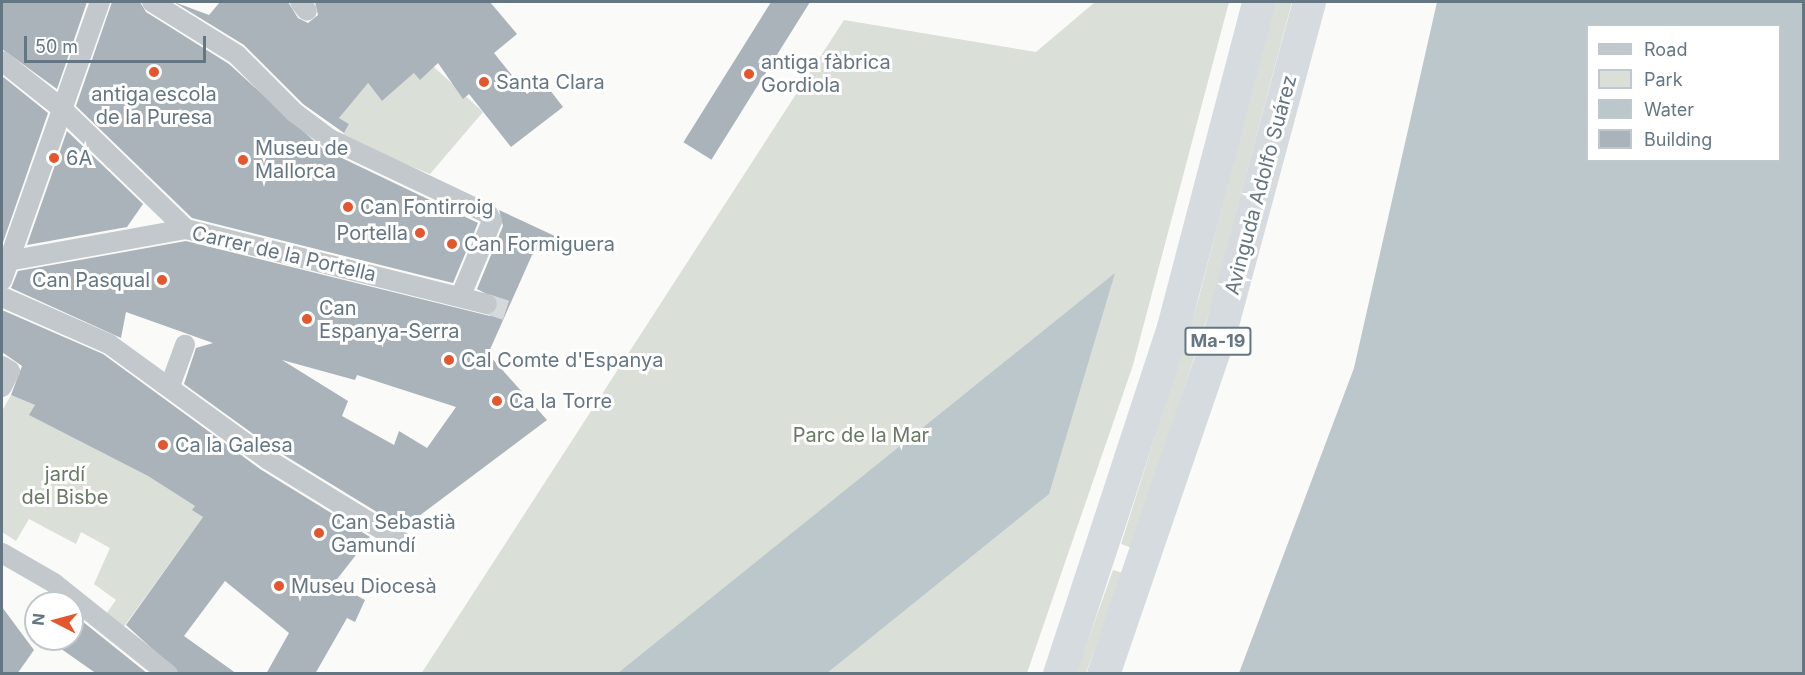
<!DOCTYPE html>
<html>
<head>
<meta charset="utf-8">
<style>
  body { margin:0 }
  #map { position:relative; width:1805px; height:675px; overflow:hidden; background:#fafaf8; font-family:Inter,sans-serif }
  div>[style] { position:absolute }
  .green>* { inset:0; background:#dadfd7 }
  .water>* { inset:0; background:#bbc7cb }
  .building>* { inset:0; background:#aab3b9; transform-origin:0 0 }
  .street-tunnel>* { height:20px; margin-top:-10px; transform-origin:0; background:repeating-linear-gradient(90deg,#d5d9db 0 20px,transparent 0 30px) }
  .street>* { height:20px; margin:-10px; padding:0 10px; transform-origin:10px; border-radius:10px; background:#c3c8cc }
  .highway>* { height:33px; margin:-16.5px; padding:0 16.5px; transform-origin:16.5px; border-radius:16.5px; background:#d6dbdf }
  .dots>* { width:16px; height:16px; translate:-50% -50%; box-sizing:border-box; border:3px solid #fff; border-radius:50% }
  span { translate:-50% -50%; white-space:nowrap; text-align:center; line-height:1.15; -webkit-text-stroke:6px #fff; paint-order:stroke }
  .shield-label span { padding:2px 4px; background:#fff; border:2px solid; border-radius:4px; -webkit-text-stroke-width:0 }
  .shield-label { font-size:18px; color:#657683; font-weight:700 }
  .poi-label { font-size:20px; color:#657683 }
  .left { translate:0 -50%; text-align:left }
  .right { translate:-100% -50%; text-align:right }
  .street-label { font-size:20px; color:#657683 }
  .park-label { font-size:20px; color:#687a64 }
  .frame { position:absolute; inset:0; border:3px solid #657683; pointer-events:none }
  .legend { position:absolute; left:1586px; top:24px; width:195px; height:138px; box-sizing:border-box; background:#fff; border:2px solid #c1c8cd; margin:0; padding:8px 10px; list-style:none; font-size:18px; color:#657683 }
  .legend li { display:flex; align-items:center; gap:12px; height:30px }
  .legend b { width:30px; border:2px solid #c1c8cd }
  .north { position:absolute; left:24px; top:591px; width:60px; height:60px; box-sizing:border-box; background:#fff; border:2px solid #c1c8cd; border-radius:50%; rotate:276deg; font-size:16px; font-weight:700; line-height:24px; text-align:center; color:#657683 }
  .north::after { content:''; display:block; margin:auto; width:21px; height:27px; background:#e4572e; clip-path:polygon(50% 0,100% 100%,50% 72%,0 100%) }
  .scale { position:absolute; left:24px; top:36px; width:182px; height:27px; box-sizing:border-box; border:3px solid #657683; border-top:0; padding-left:8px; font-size:18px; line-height:21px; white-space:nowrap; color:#657683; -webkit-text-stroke:4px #fff; paint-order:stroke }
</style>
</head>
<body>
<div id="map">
  <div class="green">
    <div style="clip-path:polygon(1095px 2px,1229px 2px,1133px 365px,1027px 673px,421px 674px,844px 20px,1036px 52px)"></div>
    <div style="clip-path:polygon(1274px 2px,1292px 2px,1211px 306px,1132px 548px,1121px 544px,1198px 301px)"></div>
    <div style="clip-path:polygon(434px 67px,483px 112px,430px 174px,341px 138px,349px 124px,339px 118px,366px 81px,382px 101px,414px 73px)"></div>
    <div style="clip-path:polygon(11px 395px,35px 405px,30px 415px,148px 476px,195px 506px,193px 510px,203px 517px,123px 628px,106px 614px,116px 600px,94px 584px,110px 548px,81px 532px,76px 544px,29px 519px,16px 541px,2px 532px,2px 411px)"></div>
    <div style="clip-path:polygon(1113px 570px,1123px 573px,1086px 673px,1076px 674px)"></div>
  </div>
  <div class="water">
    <div style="clip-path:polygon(evenodd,1437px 2px,1803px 2px,1803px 673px,1239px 673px,1354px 368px,1437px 2px,1588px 26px,1780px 26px,1780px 160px,1588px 160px,1588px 26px)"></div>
    <div style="clip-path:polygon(1115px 273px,1049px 494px,827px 673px,618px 673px)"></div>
  </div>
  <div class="building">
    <div style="clip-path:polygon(2px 2px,87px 2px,57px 89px,2px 49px)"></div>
    <div style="clip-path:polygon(112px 2px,140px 2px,146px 12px,229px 64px,323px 149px,478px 223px,453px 283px,192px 218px,76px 106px)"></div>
    <div style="clip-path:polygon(174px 2px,209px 15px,220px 2px,288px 2px,298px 18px,308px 23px,318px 15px,315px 2px,490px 2px,517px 34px,494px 53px,527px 94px,543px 81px,563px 107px,511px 147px,469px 94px,463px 99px,438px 63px,420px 80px,414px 73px,382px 101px,368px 83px,339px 118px,349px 124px,344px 133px,303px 104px,244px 45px)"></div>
    <div style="left:810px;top:2px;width:186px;height:33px;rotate:122deg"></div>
    <div style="clip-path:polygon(2px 76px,48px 113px,2px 245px)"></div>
    <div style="clip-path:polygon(67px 131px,143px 204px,127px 227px,27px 245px)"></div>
    <div style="clip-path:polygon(evenodd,499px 210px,557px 237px,532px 255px,488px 354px,547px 420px,403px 528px,274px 449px,184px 384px,196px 348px,213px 343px,126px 312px,121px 338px,11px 288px,18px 271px,186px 241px,490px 316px,498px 300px,477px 289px,503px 226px,499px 210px,282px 360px,355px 380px,357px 375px,456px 407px,427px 448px,399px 431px,394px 445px,342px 416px,348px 401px,282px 360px)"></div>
    <div style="clip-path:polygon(2px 310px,103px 354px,260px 469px,370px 537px,334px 583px,365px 600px,355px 622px,347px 618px,315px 674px,266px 674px,289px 633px,225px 581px,184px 636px,237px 674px,180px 674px,126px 625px,203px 517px,192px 510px,195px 506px,148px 476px,29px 415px,35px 405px,11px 395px,22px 366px,2px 352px)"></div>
    <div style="clip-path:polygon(2px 607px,34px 650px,17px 674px,2px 674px)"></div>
    <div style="clip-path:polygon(72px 613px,148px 674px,97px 674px,47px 639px,72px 639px)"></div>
  </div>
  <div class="street-tunnel">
    <div style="left:487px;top:304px;width:20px;rotate:18deg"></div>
  </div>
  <div class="street">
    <div style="left:152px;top:2px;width:100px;rotate:31.9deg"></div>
    <div style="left:237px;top:55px;width:82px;rotate:45deg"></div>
    <div style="left:295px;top:113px;width:44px;rotate:36.6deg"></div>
    <div style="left:330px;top:139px;width:175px;rotate:25.4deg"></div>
    <div style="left:488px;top:214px;width:8px;rotate:60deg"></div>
    <div style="left:492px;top:221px;width:80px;rotate:112.7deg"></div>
    <div style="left:300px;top:2px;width:11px;rotate:52deg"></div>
    <div style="left:2px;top:61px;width:75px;rotate:38.5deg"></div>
    <div style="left:61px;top:108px;width:174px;rotate:44.1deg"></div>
    <div style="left:8px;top:261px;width:181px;rotate:-10.2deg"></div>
    <div style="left:186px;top:229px;width:310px;rotate:14deg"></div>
    <div style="left:2px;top:280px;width:295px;rotate:-70.6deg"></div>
    <div style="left:2px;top:297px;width:117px;rotate:23.7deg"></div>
    <div style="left:109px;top:344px;width:195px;rotate:36deg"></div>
    <div style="left:267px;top:459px;width:162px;rotate:31.6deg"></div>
    <div style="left:2px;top:366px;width:9px;rotate:32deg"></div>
    <div style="left:10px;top:371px;width:18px;rotate:117deg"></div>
    <div style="left:170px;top:386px;width:44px;rotate:-69.9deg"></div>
    <div style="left:2px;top:553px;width:60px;rotate:30deg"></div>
    <div style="left:54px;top:583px;width:146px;rotate:38.6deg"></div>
  </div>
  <div class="highway">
    <div style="left:1059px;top:674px;width:365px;rotate:-71.8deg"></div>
    <div style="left:1173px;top:327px;width:336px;rotate:-75.3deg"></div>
    <div style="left:1103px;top:674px;width:354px;rotate:-71.1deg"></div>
    <div style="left:1218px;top:339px;width:349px;rotate:-74.9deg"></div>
  </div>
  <div class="dots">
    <div style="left:154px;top:72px;background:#e4572e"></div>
    <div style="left:749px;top:74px;background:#e4572e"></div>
    <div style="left:484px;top:82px;background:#e4572e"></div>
    <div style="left:54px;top:158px;background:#e4572e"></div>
    <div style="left:243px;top:160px;background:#e4572e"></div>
    <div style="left:348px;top:207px;background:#e4572e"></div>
    <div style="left:420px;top:233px;background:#e4572e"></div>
    <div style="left:452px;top:244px;background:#e4572e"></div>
    <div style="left:162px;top:280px;background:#e4572e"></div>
    <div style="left:307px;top:319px;background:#e4572e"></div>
    <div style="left:449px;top:360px;background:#e4572e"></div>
    <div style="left:497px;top:401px;background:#e4572e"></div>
    <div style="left:163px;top:445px;background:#e4572e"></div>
    <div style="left:319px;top:533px;background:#e4572e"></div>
    <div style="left:279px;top:586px;background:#e4572e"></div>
  </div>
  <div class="shield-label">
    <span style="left:1218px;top:341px">Ma-19</span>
  </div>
  <div class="poi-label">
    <span class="left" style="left:761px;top:74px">antiga fàbrica<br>Gordiola</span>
    <span class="left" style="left:496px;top:82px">Santa Clara</span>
    <span style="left:154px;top:106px">antiga escola<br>de la Puresa</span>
    <span class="left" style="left:255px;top:160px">Museu de<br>Mallorca</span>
    <span class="left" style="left:66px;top:158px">6A</span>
    <span class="left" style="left:360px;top:207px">Can Fontirroig</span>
    <span class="right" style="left:408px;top:233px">Portella</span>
    <span class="left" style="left:464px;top:244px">Can Formiguera</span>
    <span class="right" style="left:150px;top:280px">Can Pasqual</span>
    <span class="left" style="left:319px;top:320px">Can<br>Espanya-Serra</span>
    <span class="left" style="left:461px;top:360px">Cal Comte d'Espanya</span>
    <span class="left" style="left:509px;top:401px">Ca la Torre</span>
    <span class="left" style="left:175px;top:445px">Ca la Galesa</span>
    <span class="left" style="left:331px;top:534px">Can Sebastià<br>Gamundí</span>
    <span class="left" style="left:291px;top:586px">Museu Diocesà</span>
  </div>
  <div class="street-label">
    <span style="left:1261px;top:185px;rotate:-75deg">Avinguda Adolfo Suárez</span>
    <span style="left:284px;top:254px;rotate:13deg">Carrer de la Portella</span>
  </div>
  <div class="park-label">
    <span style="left:861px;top:435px">Parc de la Mar</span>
    <span style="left:65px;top:486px">jardí<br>del Bisbe</span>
  </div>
  <div class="frame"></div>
  <ul class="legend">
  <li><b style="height:8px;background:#c3c8cc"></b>Road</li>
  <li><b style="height:16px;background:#dadfd7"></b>Park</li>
  <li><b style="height:16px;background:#bbc7cb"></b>Water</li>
  <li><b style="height:16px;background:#aab3b9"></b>Building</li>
  </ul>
  <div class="north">N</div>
  <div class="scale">50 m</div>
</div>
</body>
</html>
